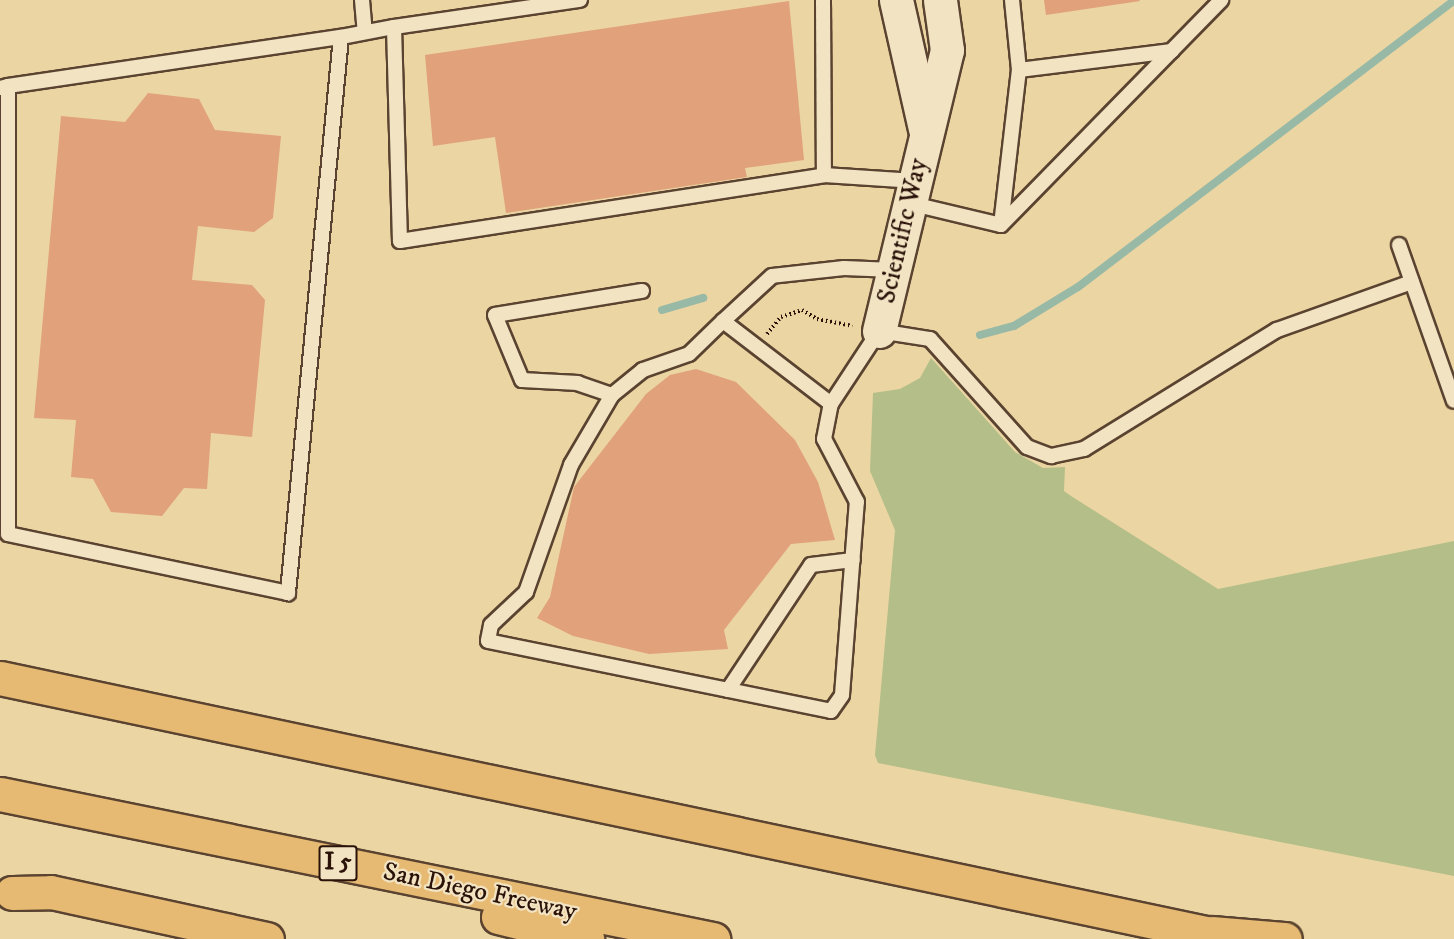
<!DOCTYPE html>
<html>
<head>
<meta charset="utf-8">
<style>
  body { margin:0 }
  #map { position:relative; width:1454px; height:939px; overflow:hidden; background:#ebd5a3; font-family:"IM FELL DW Pica",serif }
  div>[style] { position:absolute }
  .green>* { inset:0; background:#b3be88 }
  .stream>* { height:8px; margin:-4px; padding:0 4px; transform-origin:4px; border-radius:4px; background:#98b9a5 }
  .building>* { inset:0; background:#e1a17b }
  .path>* { height:4px; margin-top:-2px; transform-origin:0; background:repeating-linear-gradient(90deg,#2a1209 0 1.5px,transparent 0 4.5px) }
  .roads { filter:drop-shadow(2px 0 #5a4330) drop-shadow(-2px 0 #5a4330) drop-shadow(0 2px #5a4330) drop-shadow(0 -2px #5a4330) }
  .service>* { height:14px; margin:-7px; padding:0 7px; transform-origin:7px; border-radius:7px; background:#f2e4c3 }
  .tertiary>* { height:33px; margin:-16.5px; padding:0 16.5px; transform-origin:16.5px; border-radius:16.5px; background:#f2e4c3 }
  .motorway>* { height:33px; margin:-16.5px; padding:0 16.5px; transform-origin:16.5px; border-radius:16.5px; background:#e6ba72 }
  span { translate:-50% -50%; white-space:nowrap; text-align:center; line-height:1.15; -webkit-text-stroke:4.5px #f2e4c3; paint-order:stroke }
  .shield-label span { padding:2px 4px; background:#f2e4c3; border:2px solid; border-radius:4px; -webkit-text-stroke-width:0 }
  .shield-label { font-size:24px; color:#2a1209; font-weight:700 }
  .street-label { font-size:26px; color:#2a1209 }
</style>
</head>
<body>
<div id="map">
  <div class="green">
    <div style="clip-path:polygon(931px 358px,1015px 452px,1043px 468px,1065px 467px,1064px 491px,1071px 496px,1218px 589px,1454px 541px,1454px 876px,878px 763px,875px 755px,895px 530px,870px 471px,873px 393px,900px 389px,920px 378px)"></div>
  </div>
  <div class="stream">
    <div style="left:662px;top:310px;width:43px;rotate:-16.3deg"></div>
    <div style="left:980px;top:335px;width:35px;rotate:-15deg"></div>
    <div style="left:1014px;top:326px;width:75px;rotate:-31.4deg"></div>
    <div style="left:1078px;top:287px;width:472px;rotate:-37.3deg"></div>
  </div>
  <div class="building">
    <div style="clip-path:polygon(1044px 0,1139px 0,1140px 1px,1046px 15px)"></div>
    <div style="clip-path:polygon(789px 1px,804px 160px,745px 168px,747px 177px,506px 213px,495px 137px,433px 146px,425px 55px)"></div>
    <div style="clip-path:polygon(148px 93px,199px 99px,215px 130px,281px 136px,273px 218px,254px 232px,198px 226px,192px 280px,252px 285px,265px 300px,252px 437px,211px 433px,207px 489px,184px 488px,162px 516px,111px 512px,93px 479px,71px 477px,76px 420px,34px 418px,61px 116px,125px 122px)"></div>
    <div style="clip-path:polygon(696px 369px,736px 382px,795px 440px,818px 482px,835px 540px,791px 544px,724px 630px,728px 649px,649px 654px,573px 636px,537px 618px,550px 597px,574px 487px,646px 394px,670px 375px)"></div>
  </div>
  <div class="path">
    <div style="left:767px;top:334px;width:22px;rotate:-51deg"></div>
    <div style="left:781px;top:317px;width:22px;rotate:-18deg"></div>
    <div style="left:802px;top:310px;width:17px;rotate:31deg"></div>
    <div style="left:817px;top:319px;width:36px;rotate:11deg"></div>
  </div>
  <div class="roads">
    <div class="service">
      <div style="left:362px;top:0;width:32px;rotate:85deg"></div>
      <div style="left:823px;top:0;width:175px;rotate:89.7deg"></div>
      <div style="left:1012px;top:0;width:70px;rotate:84.3deg"></div>
      <div style="left:394px;top:27px;width:188px;rotate:-8.3deg"></div>
      <div style="left:341px;top:37px;width:54px;rotate:-10.7deg"></div>
      <div style="left:394px;top:27px;width:214px;rotate:88.4deg"></div>
      <div style="left:400px;top:241px;width:429px;rotate:-8.8deg"></div>
      <div style="left:824px;top:175px;width:91px;rotate:3.8deg"></div>
      <div style="left:0;top:88px;width:8px;rotate:-14deg"></div>
      <div style="left:8px;top:86px;width:337px;rotate:-8.4deg"></div>
      <div style="left:341px;top:37px;width:559px;rotate:95.45deg"></div>
      <div style="left:288px;top:593px;width:286px;rotate:-168.1deg"></div>
      <div style="left:8px;top:534px;width:448px;rotate:-90deg"></div>
      <div style="left:913px;top:204px;width:90px;rotate:13.4deg"></div>
      <div style="left:1001px;top:225px;width:315px;rotate:-45.6deg"></div>
      <div style="left:1001px;top:225px;width:156px;rotate:-83.4deg"></div>
      <div style="left:1019px;top:70px;width:154px;rotate:-7.1deg"></div>
      <div style="left:1399px;top:245px;width:165px;rotate:70.6deg"></div>
      <div style="left:894px;top:270px;width:50px;rotate:-177.7deg"></div>
      <div style="left:844px;top:268px;width:72px;rotate:173.7deg"></div>
      <div style="left:772px;top:276px;width:67px;rotate:137.4deg"></div>
      <div style="left:723px;top:321px;width:136px;rotate:37.5deg"></div>
      <div style="left:831px;top:404px;width:87px;rotate:-56.7deg"></div>
      <div style="left:879px;top:331px;width:52px;rotate:8.9deg"></div>
      <div style="left:930px;top:339px;width:145px;rotate:48.1deg"></div>
      <div style="left:1027px;top:447px;width:26px;rotate:21deg"></div>
      <div style="left:1051px;top:456px;width:34px;rotate:-12deg"></div>
      <div style="left:1084px;top:449px;width:227px;rotate:-31.7deg"></div>
      <div style="left:1277px;top:330px;width:143px;rotate:-19.6deg"></div>
      <div style="left:723px;top:321px;width:47px;rotate:135.9deg"></div>
      <div style="left:689px;top:354px;width:49px;rotate:160.8deg"></div>
      <div style="left:643px;top:370px;width:40px;rotate:141deg"></div>
      <div style="left:612px;top:395px;width:81px;rotate:120.4deg"></div>
      <div style="left:571px;top:465px;width:135px;rotate:109.5deg"></div>
      <div style="left:526px;top:592px;width:48px;rotate:136.7deg"></div>
      <div style="left:491px;top:625px;width:16px;rotate:101deg"></div>
      <div style="left:488px;top:641px;width:350px;rotate:11.5deg"></div>
      <div style="left:831px;top:711px;width:19px;rotate:-55deg"></div>
      <div style="left:842px;top:695px;width:194px;rotate:-85.6deg"></div>
      <div style="left:857px;top:502px;width:71px;rotate:-117.6deg"></div>
      <div style="left:824px;top:439px;width:36px;rotate:-79deg"></div>
      <div style="left:612px;top:395px;width:36px;rotate:-161deg"></div>
      <div style="left:578px;top:383px;width:56px;rotate:-176.9deg"></div>
      <div style="left:522px;top:380px;width:70px;rotate:-112.6deg"></div>
      <div style="left:495px;top:315px;width:149px;rotate:-9.3deg"></div>
      <div style="left:728px;top:690px;width:150px;rotate:-56.4deg"></div>
      <div style="left:811px;top:565px;width:42px;rotate:-6.8deg"></div>
    </div>
    <div class="tertiary">
      <div style="left:896px;top:0;width:132px;rotate:77.3deg"></div>
      <div style="left:879px;top:331px;width:289px;rotate:-76.4deg"></div>
      <div style="left:947px;top:50px;width:50px;rotate:-98deg"></div>
    </div>
    <div class="motorway">
      <div style="left:0;top:678px;width:1261px;rotate:11.94deg"></div>
      <div style="left:0;top:794px;width:728px;rotate:11.5deg"></div>
      <div style="left:12px;top:893px;width:39px;rotate:-1deg"></div>
      <div style="left:51px;top:892px;width:221px;rotate:12.3deg"></div>
      <div style="left:498px;top:917px;width:92px;rotate:13.9deg"></div>
      <div style="left:1213px;top:933px;width:72px;rotate:4.8deg"></div>
    </div>
  </div>
  <div class="shield-label">
    <span style="left:338px;top:863px">I 5</span>
  </div>
  <div class="street-label">
    <span style="left:903px;top:231px;rotate:-77deg">Scientific Way</span>
    <span style="left:480px;top:892px;rotate:12deg">San Diego Freeway</span>
  </div>
</div>
</body>
</html>
